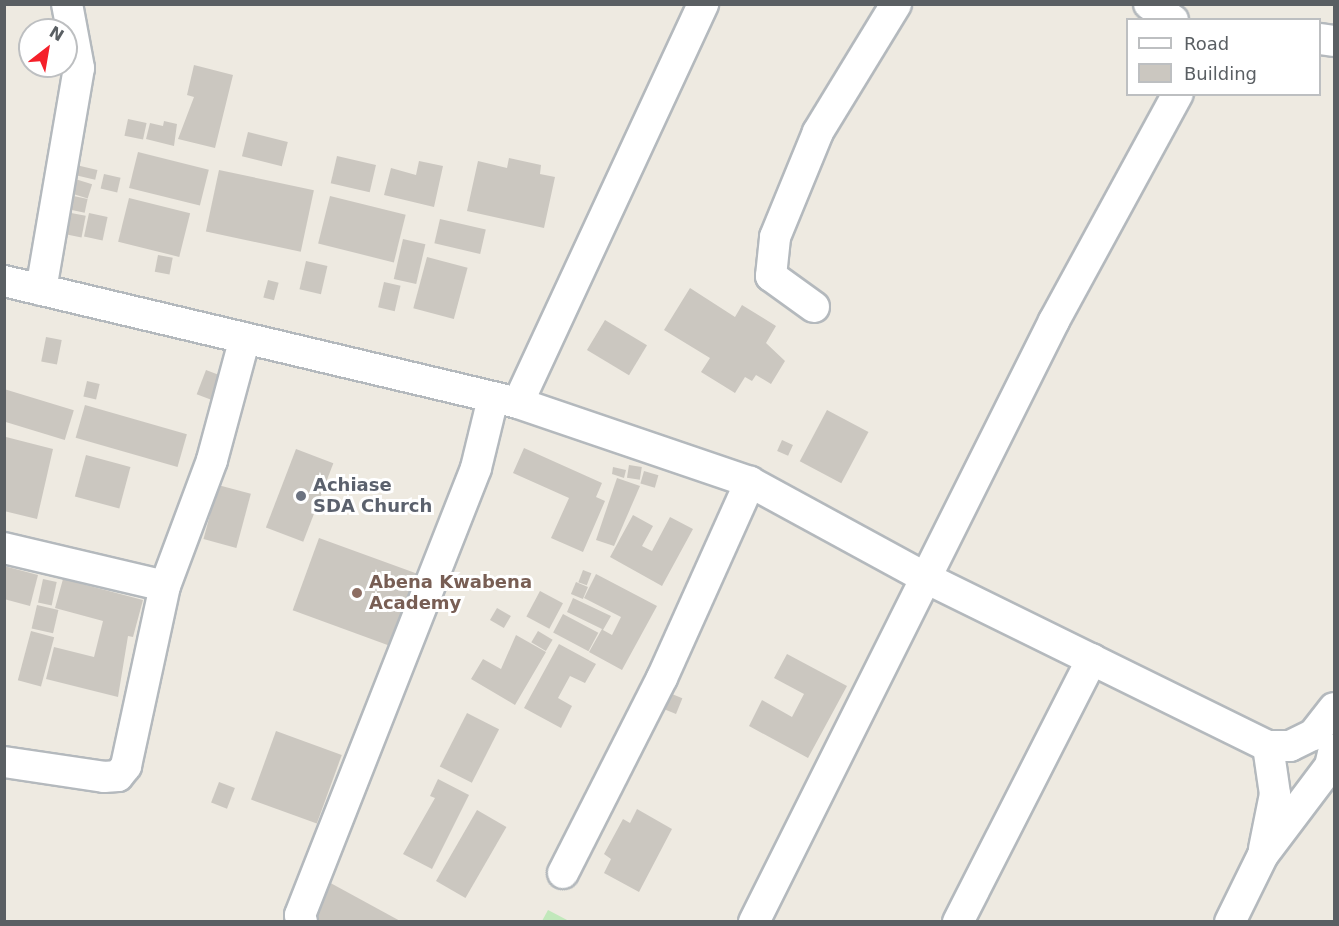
<!DOCTYPE html>
<html>
<head>
<meta charset="utf-8">
<style>
  body { margin:0 }
  #map { position:relative; width:1339px; height:926px; overflow:hidden; background:#eeeae1; font-family:"DejaVu Sans",sans-serif }
  div>[style] { position:absolute }
  .green>* { inset:0; background:#c1e8bb }
  .building>* { inset:0; background:#cbc7c0; transform-origin:0 0 }
  .roads { filter:drop-shadow(2px 0 #b4b9bd) drop-shadow(-2px 0 #b4b9bd) drop-shadow(0 2px #b4b9bd) drop-shadow(0 -2px #b4b9bd) }
  .minor>* { height:30px; margin:-15px; padding:0 15px; transform-origin:15px; border-radius:15px; background:#fff }
  .dots>* { width:16px; height:16px; translate:-50% -50%; box-sizing:border-box; border:3px solid #fff; border-radius:50% }
  span { translate:-50% -50%; white-space:nowrap; text-align:center; line-height:1.15; -webkit-text-stroke:6px #fff; paint-order:stroke }
  .worship-label { font-size:18px; color:#5b616d; font-weight:700 }
  .left { translate:0 -50%; text-align:left }
  .education-label { font-size:18px; color:#785e54; font-weight:700 }
  .frame { position:absolute; inset:0; border:6px solid #5a5f63; pointer-events:none }
  .legend { position:absolute; left:1126px; top:18px; width:195px; height:78px; box-sizing:border-box; background:#fff; border:2px solid #bdbfc1; margin:0; padding:8px 10px; list-style:none; font-size:18px; color:#5a5f63 }
  .legend li { display:flex; align-items:center; gap:12px; height:30px }
  .legend b { width:30px; border:2px solid #bdbfc1 }
  .north { position:absolute; left:18px; top:18px; width:60px; height:60px; box-sizing:border-box; background:#fff; border:2px solid #bdbfc1; border-radius:50%; rotate:31deg; font-size:16px; font-weight:700; line-height:24px; text-align:center; color:#5a5f63 }
  .north::after { content:''; display:block; margin:auto; width:21px; height:27px; background:#f5202a; clip-path:polygon(50% 0,100% 100%,50% 72%,0 100%) }
</style>
</head>
<body>
<div id="map">
  <div class="green">
    <div style="clip-path:polygon(548px 910px,569px 921px,542px 921px)"></div>
  </div>
  <div class="building">
    <div style="clip-path:polygon(194px 65px,233px 75px,215px 148px,178px 139px,194px 97px,187px 95px)"></div>
    <div style="left:128px;top:119px;width:19px;height:17px;rotate:12deg"></div>
    <div style="clip-path:polygon(164px 121px,177px 124px,174px 146px,146px 139px,150px 123px,163px 126px)"></div>
    <div style="left:248px;top:132px;width:41px;height:25px;rotate:14deg"></div>
    <div style="left:138px;top:152px;width:73px;height:37px;rotate:14deg"></div>
    <div style="left:337px;top:156px;width:40px;height:28px;rotate:13deg"></div>
    <div style="clip-path:polygon(509px 158px,541px 165px,540px 174px,555px 177px,544px 228px,467px 211px,478px 161px,507px 168px)"></div>
    <div style="clip-path:polygon(419px 161px,443px 166px,434px 207px,384px 195px,391px 168px,416px 175px)"></div>
    <div style="left:76px;top:165px;width:22px;height:10px;rotate:13deg"></div>
    <div style="left:219px;top:170px;width:97px;height:63px;rotate:12deg"></div>
    <div style="left:104px;top:174px;width:17px;height:15px;rotate:13deg"></div>
    <div style="left:72px;top:178px;width:21px;height:15px;rotate:17deg"></div>
    <div style="left:69px;top:195px;width:19px;height:14px;rotate:12deg"></div>
    <div style="left:330px;top:196px;width:78px;height:49px;rotate:14deg"></div>
    <div style="left:129px;top:198px;width:63px;height:45px;rotate:14deg"></div>
    <div style="left:71px;top:213px;width:15px;height:22px;rotate:11deg"></div>
    <div style="left:89px;top:213px;width:19px;height:24px;rotate:12deg"></div>
    <div style="left:440px;top:219px;width:47px;height:25px;rotate:13deg"></div>
    <div style="left:403px;top:239px;width:23px;height:41px;rotate:13deg"></div>
    <div style="left:158px;top:255px;width:15px;height:17px;rotate:11deg"></div>
    <div style="left:427px;top:257px;width:42px;height:53px;rotate:15deg"></div>
    <div style="left:306px;top:261px;width:22px;height:29px;rotate:13deg"></div>
    <div style="left:268px;top:280px;width:11px;height:18px;rotate:15deg"></div>
    <div style="left:384px;top:282px;width:17px;height:26px;rotate:13deg"></div>
    <div style="clip-path:polygon(690px 288px,735px 317px,742px 305px,776px 326px,766px 343px,785px 361px,771px 384px,756px 375px,752px 381px,745px 377px,735px 393px,701px 372px,710px 358px,664px 330px)"></div>
    <div style="left:605px;top:320px;width:49px;height:35px;rotate:31deg"></div>
    <div style="left:46px;top:337px;width:16px;height:25px;rotate:11deg"></div>
    <div style="left:206px;top:370px;width:19px;height:26px;rotate:21deg"></div>
    <div style="left:87px;top:381px;width:13px;height:16px;rotate:13deg"></div>
    <div style="left:4px;top:389px;width:73px;height:31px;rotate:17deg"></div>
    <div style="left:85px;top:405px;width:106px;height:34px;rotate:16deg"></div>
    <div style="left:827px;top:410px;width:47px;height:58px;rotate:28deg"></div>
    <div style="clip-path:polygon(6px 437px,53px 449px,37px 519px,4px 511px)"></div>
    <div style="left:782px;top:440px;width:12px;height:12px;rotate:24deg"></div>
    <div style="clip-path:polygon(524px 448px,602px 483px,596px 497px,605px 501px,583px 552px,551px 538px,569px 498px,513px 473px)"></div>
    <div style="left:296px;top:449px;width:40px;height:84px;rotate:21deg"></div>
    <div style="left:86px;top:455px;width:46px;height:43px;rotate:15deg"></div>
    <div style="left:629px;top:465px;width:13px;height:13px;rotate:9deg"></div>
    <div style="clip-path:polygon(613px 467px,626px 470px,624px 478px,612px 474px)"></div>
    <div style="left:644px;top:471px;width:15px;height:13px;rotate:16deg"></div>
    <div style="clip-path:polygon(617px 478px,640px 486px,614px 546px,596px 540px)"></div>
    <div style="left:218px;top:485px;width:34px;height:56px;rotate:15deg"></div>
    <div style="clip-path:polygon(633px 515px,653px 526px,642px 546px,652px 551px,670px 517px,693px 529px,662px 586px,610px 557px)"></div>
    <div style="left:319px;top:538px;width:109px;height:77px;rotate:20deg"></div>
    <div style="clip-path:polygon(4px 566px,38px 575px,30px 606px,4px 599px)"></div>
    <div style="left:583px;top:570px;width:9px;height:13px;rotate:21deg"></div>
    <div style="clip-path:polygon(596px 574px,657px 606px,622px 670px,589px 652px,602px 629px,567px 612px,573px 598px,611px 616px,603px 630px,612px 635px,621px 617px,584px 598px)"></div>
    <div style="left:43px;top:579px;width:14px;height:24px;rotate:12deg"></div>
    <div style="clip-path:polygon(63px 579px,143px 600px,133px 637px,128px 636px,118px 697px,46px 679px,54px 647px,94px 657px,103px 621px,55px 608px)"></div>
    <div style="left:576px;top:582px;width:13px;height:13px;rotate:23deg"></div>
    <div style="left:540px;top:591px;width:26px;height:29px;rotate:28deg"></div>
    <div style="left:37px;top:605px;width:22px;height:24px;rotate:13deg"></div>
    <div style="left:497px;top:608px;width:16px;height:14px;rotate:30deg"></div>
    <div style="left:563px;top:614px;width:40px;height:21px;rotate:28deg"></div>
    <div style="left:31px;top:631px;width:24px;height:51px;rotate:15deg"></div>
    <div style="left:538px;top:631px;width:17px;height:13px;rotate:31deg"></div>
    <div style="clip-path:polygon(516px 635px,546px 652px,515px 705px,471px 679px,483px 659px,501px 669px)"></div>
    <div style="clip-path:polygon(559px 644px,596px 664px,585px 683px,570px 676px,558px 698px,572px 706px,561px 728px,524px 708px)"></div>
    <div style="clip-path:polygon(787px 654px,847px 686px,808px 758px,749px 726px,762px 700px,792px 717px,804px 694px,774px 678px)"></div>
    <div style="left:662px;top:690px;width:22px;height:17px;rotate:22deg"></div>
    <div style="left:467px;top:713px;width:36px;height:60px;rotate:27deg"></div>
    <div style="left:276px;top:731px;width:70px;height:73px;rotate:20deg"></div>
    <div style="clip-path:polygon(438px 779px,469px 795px,432px 869px,403px 854px,435px 798px,430px 796px)"></div>
    <div style="left:219px;top:782px;width:17px;height:22px;rotate:21deg"></div>
    <div style="clip-path:polygon(637px 809px,672px 829px,639px 892px,604px 873px,611px 859px,604px 854px,623px 819px,630px 823px)"></div>
    <div style="left:477px;top:810px;width:34px;height:82px;rotate:30deg"></div>
    <div style="clip-path:polygon(325px 880px,402px 922px,314px 922px)"></div>
  </div>
  <div class="roads">
    <div class="minor">
      <div style="left:1149px;top:4px;width:29px;rotate:34deg"></div>
      <div style="left:1320px;top:39px;width:14px;rotate:8deg"></div>
      <div style="left:4px;top:281px;width:528px;rotate:13.35deg"></div>
      <div style="left:518px;top:403px;width:245px;rotate:18.8deg"></div>
      <div style="left:750px;top:482px;width:203px;rotate:28.6deg"></div>
      <div style="left:928px;top:579px;width:379px;rotate:26.2deg"></div>
      <div style="left:1268px;top:746px;width:22px"></div>
      <div style="left:1290px;top:746px;width:25px;rotate:-26deg"></div>
      <div style="left:1313px;top:735px;width:34px;rotate:-52deg"></div>
      <div style="left:41px;top:290px;width:225px;rotate:-80.3deg"></div>
      <div style="left:79px;top:68px;width:65px;rotate:-100.6deg"></div>
      <div style="left:814px;top:307px;width:53px;rotate:-144.2deg"></div>
      <div style="left:771px;top:276px;width:39px;rotate:-84deg"></div>
      <div style="left:775px;top:237px;width:113px;rotate:-67.7deg"></div>
      <div style="left:818px;top:132px;width:150px;rotate:-58.6deg"></div>
      <div style="left:518px;top:403px;width:440px;rotate:-65.1deg"></div>
      <div style="left:4px;top:548px;width:165px;rotate:13.3deg"></div>
      <div style="left:4px;top:762px;width:101px;rotate:8.5deg"></div>
      <div style="left:104px;top:777px;width:14px;rotate:-4deg"></div>
      <div style="left:118px;top:776px;width:13px;rotate:-51deg"></div>
      <div style="left:126px;top:766px;width:184px;rotate:-77.8deg"></div>
      <div style="left:165px;top:586px;width:134px;rotate:-69.5deg"></div>
      <div style="left:212px;top:460px;width:126px;rotate:-74.9deg"></div>
      <div style="left:1264px;top:849px;width:56px;rotate:-78.7deg"></div>
      <div style="left:1275px;top:794px;width:49px;rotate:-98.3deg"></div>
      <div style="left:563px;top:873px;width:219px;rotate:-63.1deg"></div>
      <div style="left:662px;top:678px;width:215px;rotate:-65.8deg"></div>
      <div style="left:302px;top:922px;width:7px;rotate:-106deg"></div>
      <div style="left:300px;top:915px;width:480px;rotate:-68.5deg"></div>
      <div style="left:476px;top:468px;width:72px;rotate:-76.3deg"></div>
      <div style="left:754px;top:922px;width:672px;rotate:-63.47deg"></div>
      <div style="left:1054px;top:321px;width:259px;rotate:-61.4deg"></div>
      <div style="left:958px;top:922px;width:295px;rotate:-63deg"></div>
      <div style="left:1230px;top:922px;width:75px;rotate:-63.8deg"></div>
      <div style="left:1263px;top:855px;width:111px;rotate:-53deg"></div>
      <div style="left:1330px;top:766px;width:17px;rotate:-77deg"></div>
    </div>
  </div>
  <div class="dots">
    <div style="left:301px;top:496px;background:#6b7280"></div>
    <div style="left:357px;top:593px;background:#8d6e63"></div>
  </div>
  <div class="worship-label">
    <span class="left" style="left:313px;top:496px">Achiase<br>SDA Church</span>
  </div>
  <div class="education-label">
    <span class="left" style="left:369px;top:593px">Abena Kwabena<br>Academy</span>
  </div>
  <div class="frame"></div>
  <ul class="legend">
  <li><b style="height:8px;background:#fff"></b>Road</li>
  <li><b style="height:16px;background:#cbc7c0"></b>Building</li>
  </ul>
  <div class="north">N</div>
</div>
</body>
</html>
